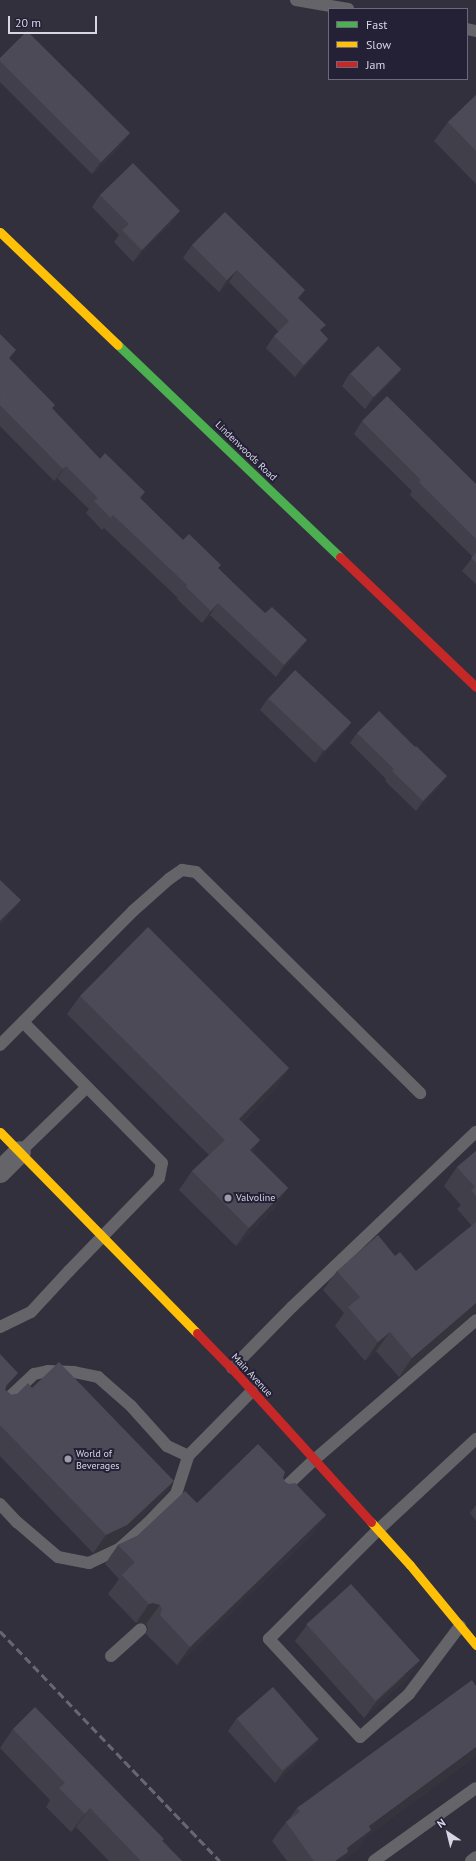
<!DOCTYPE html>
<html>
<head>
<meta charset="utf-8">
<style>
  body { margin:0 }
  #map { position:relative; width:476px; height:1861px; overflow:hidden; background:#32303d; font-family:"PT Sans",sans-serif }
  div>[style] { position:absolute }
  .lane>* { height:12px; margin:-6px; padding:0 6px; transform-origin:6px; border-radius:6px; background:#646469 }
  .street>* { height:22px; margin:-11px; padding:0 11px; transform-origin:11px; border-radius:11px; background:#646469 }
  .fast>* { height:9px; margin:-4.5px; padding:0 4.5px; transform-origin:4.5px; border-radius:4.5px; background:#4caf50 }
  .slow>* { height:9px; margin:-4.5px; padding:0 4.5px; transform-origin:4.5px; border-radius:4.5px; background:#ffc107 }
  .jam>* { height:9px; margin:-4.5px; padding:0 4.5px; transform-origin:4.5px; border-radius:4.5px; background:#c62828 }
  .rail>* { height:3px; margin-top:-1.5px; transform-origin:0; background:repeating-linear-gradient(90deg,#68676f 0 8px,transparent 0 12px) }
  .wall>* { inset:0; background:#41404a }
  .shaded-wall>* { inset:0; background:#35343c }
  .building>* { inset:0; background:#4c4a56; transform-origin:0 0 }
  .dots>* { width:11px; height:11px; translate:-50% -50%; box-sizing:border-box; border:2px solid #242137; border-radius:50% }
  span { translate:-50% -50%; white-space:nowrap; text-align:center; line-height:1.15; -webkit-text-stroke:4px #242137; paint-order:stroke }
  .street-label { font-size:10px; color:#d7d6e5 }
  .poi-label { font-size:10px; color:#d7d6e5 }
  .left { translate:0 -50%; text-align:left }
  .legend { position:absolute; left:328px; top:8px; width:140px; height:72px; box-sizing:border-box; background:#242137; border:1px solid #6c697d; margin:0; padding:5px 7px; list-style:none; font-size:12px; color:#d7d6e5 }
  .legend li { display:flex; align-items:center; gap:8px; height:20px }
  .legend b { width:20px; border:1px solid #6c697d }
  .north { position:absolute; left:428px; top:1813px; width:40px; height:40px; -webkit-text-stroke:3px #242137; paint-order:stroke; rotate:325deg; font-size:11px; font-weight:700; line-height:16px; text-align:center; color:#d7d6e5 }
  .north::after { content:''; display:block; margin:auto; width:14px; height:18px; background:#d7d6e5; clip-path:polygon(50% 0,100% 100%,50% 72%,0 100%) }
  .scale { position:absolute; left:8px; top:16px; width:89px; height:18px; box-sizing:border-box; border:2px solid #d7d6e5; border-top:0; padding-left:5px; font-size:12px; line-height:14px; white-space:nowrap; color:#d7d6e5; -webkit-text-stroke:3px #242137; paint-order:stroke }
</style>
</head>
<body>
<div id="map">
  <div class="lane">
    <div style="left:296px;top:0;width:53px;rotate:9.8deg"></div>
    <div style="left:467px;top:29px;width:9px;rotate:13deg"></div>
    <div style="left:0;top:1045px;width:189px;rotate:-45.2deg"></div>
    <div style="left:133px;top:911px;width:48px;rotate:-41.6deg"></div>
    <div style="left:169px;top:879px;width:16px;rotate:-35deg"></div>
    <div style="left:182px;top:870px;width:14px;rotate:8deg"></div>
    <div style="left:196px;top:872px;width:315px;rotate:44.6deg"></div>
    <div style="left:20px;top:1152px;width:93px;rotate:-44.1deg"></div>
    <div style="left:0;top:1327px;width:34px;rotate:-26deg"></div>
    <div style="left:31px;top:1312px;width:56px;rotate:-47.2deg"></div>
    <div style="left:69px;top:1271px;width:129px;rotate:-45.9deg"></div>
    <div style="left:159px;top:1178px;width:15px;rotate:-79deg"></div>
    <div style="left:162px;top:1163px;width:198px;rotate:-134.6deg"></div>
    <div style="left:232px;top:1368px;width:86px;rotate:-45.5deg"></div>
    <div style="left:292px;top:1307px;width:254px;rotate:-43.6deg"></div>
    <div style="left:0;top:1406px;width:47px;rotate:-43.3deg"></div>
    <div style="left:34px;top:1374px;width:14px;rotate:-12deg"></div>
    <div style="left:48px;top:1371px;width:26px;rotate:2deg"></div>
    <div style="left:74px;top:1372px;width:25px;rotate:12deg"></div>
    <div style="left:98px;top:1377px;width:44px;rotate:41.3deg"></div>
    <div style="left:131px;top:1406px;width:54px;rotate:48deg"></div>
    <div style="left:167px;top:1446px;width:23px;rotate:25deg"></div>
    <div style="left:277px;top:1495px;width:51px;rotate:-43.4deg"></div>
    <div style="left:314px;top:1460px;width:214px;rotate:-40.8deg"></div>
    <div style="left:0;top:1504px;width:25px;rotate:47deg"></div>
    <div style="left:17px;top:1522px;width:54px;rotate:40.5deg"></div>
    <div style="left:58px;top:1557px;width:32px;rotate:11deg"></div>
    <div style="left:89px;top:1563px;width:33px;rotate:-25deg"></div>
    <div style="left:119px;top:1549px;width:38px;rotate:-42deg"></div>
    <div style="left:147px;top:1524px;width:42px;rotate:-46deg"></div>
    <div style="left:176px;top:1494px;width:40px;rotate:-72deg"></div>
    <div style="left:188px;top:1456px;width:91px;rotate:-45.4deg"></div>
    <div style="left:460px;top:1626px;width:85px;rotate:126.9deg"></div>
    <div style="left:409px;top:1694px;width:65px;rotate:138.7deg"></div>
    <div style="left:360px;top:1737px;width:134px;rotate:-132.9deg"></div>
    <div style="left:269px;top:1639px;width:154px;rotate:-45deg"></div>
    <div style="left:378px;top:1530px;width:134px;rotate:-42.9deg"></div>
    <div style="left:111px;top:1656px;width:40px;rotate:-42deg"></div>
    <div style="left:374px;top:1861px;width:125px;rotate:-35.6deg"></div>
    <div style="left:471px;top:1861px;width:6px;rotate:-39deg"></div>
  </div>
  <div class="street">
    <div style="left:0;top:1172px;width:28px;rotate:-45deg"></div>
  </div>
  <div class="fast">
    <div style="left:118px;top:345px;width:307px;rotate:43.7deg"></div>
  </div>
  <div class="slow">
    <div style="left:0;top:232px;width:163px;rotate:43.8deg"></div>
    <div style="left:0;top:1132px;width:281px;rotate:45.6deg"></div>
    <div style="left:371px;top:1522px;width:58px;rotate:47.8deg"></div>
    <div style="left:410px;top:1565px;width:104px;rotate:50.5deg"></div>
  </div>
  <div class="jam">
    <div style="left:340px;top:557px;width:188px;rotate:43.7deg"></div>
    <div style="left:197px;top:1333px;width:56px;rotate:45.7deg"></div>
    <div style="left:236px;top:1373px;width:201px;rotate:47.8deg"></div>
  </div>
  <div class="rail">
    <div style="left:0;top:1631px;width:318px;rotate:46.3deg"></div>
  </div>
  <div class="wall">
    <div style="clip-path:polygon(0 58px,121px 145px,92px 174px,0 82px)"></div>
    <div style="clip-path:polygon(476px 95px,476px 184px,434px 141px,448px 122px)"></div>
    <div style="clip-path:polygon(100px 195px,171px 223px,133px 262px,114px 242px,119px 235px,92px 207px)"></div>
    <div style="clip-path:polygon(192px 245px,299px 299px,321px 332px,328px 339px,320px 351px,295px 377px,266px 348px,274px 336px,279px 332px,229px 282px,219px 292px,183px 258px)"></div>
    <div style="clip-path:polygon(0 334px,10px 359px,52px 409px,100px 459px,183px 540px,219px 569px,299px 652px,276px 677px,210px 615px,202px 623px,177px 599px,178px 598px,104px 528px,102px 530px,86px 513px,89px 509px,57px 478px,54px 481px,0 426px)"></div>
    <div style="clip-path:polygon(401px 369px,392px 381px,365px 409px,342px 386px,350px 373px)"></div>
    <div style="clip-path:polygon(362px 421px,476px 484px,476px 584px,462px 571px,473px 557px,410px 495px,412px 491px,354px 434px)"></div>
    <div style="clip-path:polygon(268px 698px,351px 723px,342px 735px,315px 763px,260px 710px)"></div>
    <div style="clip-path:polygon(357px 733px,415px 747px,440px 786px,416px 811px,385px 781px,386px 779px,350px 743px)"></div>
    <div style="clip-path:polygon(80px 996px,289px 1068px,277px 1087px,242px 1122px,260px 1140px,252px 1152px,288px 1188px,275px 1207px,236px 1246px,179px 1190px,192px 1171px,209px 1155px,67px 1014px)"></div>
    <div style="clip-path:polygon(476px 1151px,476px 1311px,399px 1377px,376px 1351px,365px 1361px,335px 1326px,344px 1313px,323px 1290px,337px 1271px,395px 1256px,416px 1271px,472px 1226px,457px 1209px,461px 1205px,444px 1186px,457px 1167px)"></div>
    <div style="clip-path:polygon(0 1354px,6px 1390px,11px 1395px,17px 1394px,32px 1388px,161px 1499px,115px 1543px,93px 1553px,0 1456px)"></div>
    <div style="clip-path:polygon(283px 1478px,285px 1482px,326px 1515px,313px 1534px,177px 1665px,146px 1634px,148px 1628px,146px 1624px,140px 1622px,136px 1623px,108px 1594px,119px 1579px,105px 1564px,118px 1545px,137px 1536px,197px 1503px)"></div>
    <div style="clip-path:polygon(476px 1505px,476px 1521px,470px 1513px)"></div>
    <div style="clip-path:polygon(307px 1625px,409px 1677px,364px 1718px,295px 1641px)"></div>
    <div style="clip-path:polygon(476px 1686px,476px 1754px,473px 1758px,366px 1837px,358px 1849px,342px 1861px,287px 1861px,272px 1841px,286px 1822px,289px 1819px,297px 1808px)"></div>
    <div style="clip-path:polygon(237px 1718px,319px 1739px,311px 1751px,275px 1783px,228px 1731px)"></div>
    <div style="clip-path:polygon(13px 1729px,163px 1841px,182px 1861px,109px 1861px,76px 1827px,71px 1832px,46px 1807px,50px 1800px,0 1748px)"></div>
  </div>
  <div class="shaded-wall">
    <div style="clip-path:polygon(130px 133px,121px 145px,92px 174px,101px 162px)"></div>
    <div style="clip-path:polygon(180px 211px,171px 223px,133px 262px,142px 250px)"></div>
    <div style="clip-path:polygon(237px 270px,229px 282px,219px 292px,227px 280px)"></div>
    <div style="clip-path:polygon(305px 290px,297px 303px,298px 298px)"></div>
    <div style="clip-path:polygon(328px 339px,320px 351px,295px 377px,304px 365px)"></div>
    <div style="clip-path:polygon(16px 350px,8px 363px,9px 358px)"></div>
    <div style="clip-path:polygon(401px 369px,392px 381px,365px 409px,374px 396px)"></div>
    <div style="clip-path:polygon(66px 466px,57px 478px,54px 481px,63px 469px)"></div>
    <div style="clip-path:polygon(218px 603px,210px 615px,202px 623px,211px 611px)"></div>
    <div style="clip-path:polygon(307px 640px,299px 652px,276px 677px,284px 665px)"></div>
    <div style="clip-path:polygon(351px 723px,342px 735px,315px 763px,323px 751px)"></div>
    <div style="clip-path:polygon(447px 776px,440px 786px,416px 811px,423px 801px)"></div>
    <div style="clip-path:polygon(21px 900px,9px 916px,0 926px,0 921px)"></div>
    <div style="clip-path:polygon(289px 1068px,277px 1087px,226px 1137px,239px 1119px)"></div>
    <div style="clip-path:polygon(260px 1140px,247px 1159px,250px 1150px)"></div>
    <div style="clip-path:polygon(288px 1188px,275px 1207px,236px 1246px,249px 1228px)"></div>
    <div style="clip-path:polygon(476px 1303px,476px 1311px,399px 1377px,412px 1358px)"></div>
    <div style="clip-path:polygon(390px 1332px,376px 1351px,365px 1361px,378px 1342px)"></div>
    <div style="clip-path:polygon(18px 1373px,5px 1391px,6px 1386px)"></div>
    <div style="clip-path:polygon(174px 1481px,161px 1499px,115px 1543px,93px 1553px,106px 1535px)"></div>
    <div style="clip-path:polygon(326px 1515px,313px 1534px,177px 1665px,190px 1647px)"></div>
    <div style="clip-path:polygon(153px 1603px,160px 1605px,146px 1624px,140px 1622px,136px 1623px,149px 1604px)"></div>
    <div style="clip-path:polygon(420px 1661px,409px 1677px,364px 1718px,376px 1702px)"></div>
    <div style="clip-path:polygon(319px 1739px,311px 1751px,275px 1783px,284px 1771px)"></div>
    <div style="clip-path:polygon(476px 1747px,476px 1754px,473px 1758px,366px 1837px,358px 1849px,342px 1861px,335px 1861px,369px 1826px)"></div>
    <div style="clip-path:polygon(90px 1808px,76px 1827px,71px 1832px,85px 1814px)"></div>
  </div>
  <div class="building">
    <div style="clip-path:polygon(27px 31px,130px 133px,101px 162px,0 61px,0 58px)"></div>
    <div style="clip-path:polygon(476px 95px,476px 151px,448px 122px)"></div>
    <div style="clip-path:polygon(133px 163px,180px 211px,142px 250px,122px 230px,129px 224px,100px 195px)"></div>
    <div style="clip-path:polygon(225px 212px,305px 290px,298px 298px,326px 325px,320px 330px,328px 339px,304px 365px,274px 336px,289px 321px,237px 270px,227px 280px,192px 245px)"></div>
    <div style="clip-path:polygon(0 334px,16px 350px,9px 358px,55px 405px,52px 408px,100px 459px,105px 453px,145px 492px,140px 498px,183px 540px,189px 534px,221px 565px,218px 568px,265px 613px,272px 607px,307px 640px,284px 665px,218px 603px,211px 611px,186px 587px,187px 585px,113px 515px,111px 518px,94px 501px,98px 498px,66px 466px,63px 469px,0 405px,0 396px,1px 395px,0 394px)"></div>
    <div style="left:378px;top:346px;width:33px;height:39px;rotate:45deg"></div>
    <div style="clip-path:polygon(387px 396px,476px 484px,476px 539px,419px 482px,421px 480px,362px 421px)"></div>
    <div style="clip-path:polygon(476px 553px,476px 563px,471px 558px)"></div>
    <div style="left:295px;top:670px;width:77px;height:39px;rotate:43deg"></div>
    <div style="clip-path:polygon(379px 711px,415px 747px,416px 746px,447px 776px,423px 801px,392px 771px,394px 769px,357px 733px)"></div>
    <div style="clip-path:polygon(0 880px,21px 900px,0 921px)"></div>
    <div style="clip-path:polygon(148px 927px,289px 1068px,239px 1119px,260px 1140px,250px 1150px,288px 1188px,249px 1228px,192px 1171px,225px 1140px,80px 996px)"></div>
    <div style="clip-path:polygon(476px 1151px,476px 1196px,471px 1190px,475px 1187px,457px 1167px)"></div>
    <div style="clip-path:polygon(476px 1222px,476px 1303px,412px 1358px,390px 1332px,378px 1342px,348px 1307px,360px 1297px,337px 1271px,378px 1235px,395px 1256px,400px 1252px,416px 1271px)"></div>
    <div style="clip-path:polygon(0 1354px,18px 1373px,6px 1386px,5px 1390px,11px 1395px,17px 1394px,28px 1383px,32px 1388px,59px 1362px,174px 1481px,127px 1525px,106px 1535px,0 1425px)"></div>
    <div style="clip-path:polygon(258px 1444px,285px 1472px,283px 1478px,285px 1482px,289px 1484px,295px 1483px,326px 1515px,190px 1647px,160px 1615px,162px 1609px,160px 1605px,153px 1603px,149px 1604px,122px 1575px,135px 1562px,118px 1545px,137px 1536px,185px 1491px,197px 1503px)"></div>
    <div style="left:351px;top:1584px;width:103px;height:60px;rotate:48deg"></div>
    <div style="clip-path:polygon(472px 1680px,476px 1686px,476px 1747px,369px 1826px,371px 1830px,347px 1848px,348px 1852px,335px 1861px,314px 1861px,286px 1822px,300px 1812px,297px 1808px)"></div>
    <div style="left:273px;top:1687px;width:69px;height:48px;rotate:49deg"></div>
    <div style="clip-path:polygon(35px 1707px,164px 1839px,162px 1841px,182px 1861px,141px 1861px,90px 1808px,85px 1814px,59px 1788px,65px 1783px,13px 1729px)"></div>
  </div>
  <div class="dots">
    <div style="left:228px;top:1198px;background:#9d9caa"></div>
    <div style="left:68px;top:1459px;background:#9d9caa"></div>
  </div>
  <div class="street-label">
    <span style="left:246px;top:451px;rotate:44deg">Lindenwoods Road</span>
    <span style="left:252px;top:1375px;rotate:47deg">Main Avenue</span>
  </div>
  <div class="poi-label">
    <span class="left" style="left:236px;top:1198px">Valvoline</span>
    <span class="left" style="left:76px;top:1459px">World of<br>Beverages</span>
  </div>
  <ul class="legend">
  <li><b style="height:5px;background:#4caf50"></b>Fast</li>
  <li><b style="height:5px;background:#ffc107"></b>Slow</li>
  <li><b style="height:5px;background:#c62828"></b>Jam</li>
  </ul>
  <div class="north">N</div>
  <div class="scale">20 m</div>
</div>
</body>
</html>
